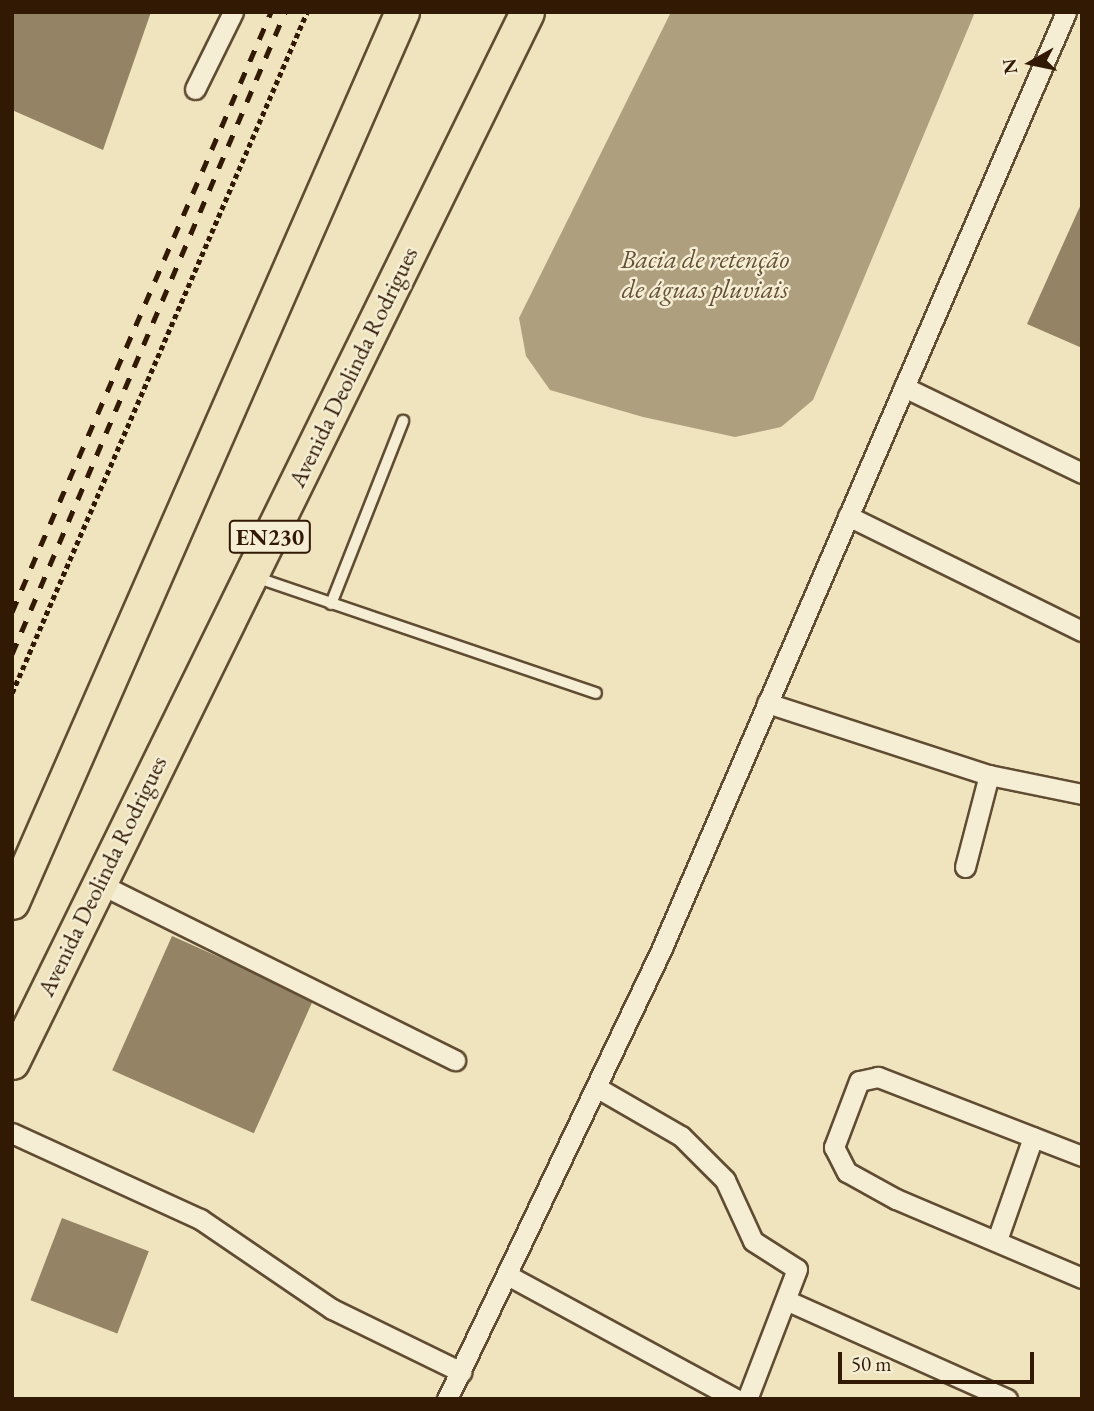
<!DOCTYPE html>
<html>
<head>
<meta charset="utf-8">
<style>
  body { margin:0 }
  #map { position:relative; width:1094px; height:1411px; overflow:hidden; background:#efe4bd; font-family:"EB Garamond",serif }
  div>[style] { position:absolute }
  .water>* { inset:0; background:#ae9f7e }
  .building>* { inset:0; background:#948364; transform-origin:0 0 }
  .path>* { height:4.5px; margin-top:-2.25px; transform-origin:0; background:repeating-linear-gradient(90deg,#311903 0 5px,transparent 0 8.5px) }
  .roads { filter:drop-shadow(2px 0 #604c32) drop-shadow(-2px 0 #604c32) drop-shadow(0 2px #604c32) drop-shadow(0 -2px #604c32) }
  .service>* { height:10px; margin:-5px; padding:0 5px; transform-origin:5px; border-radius:5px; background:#f5edd4 }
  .minor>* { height:19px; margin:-9.5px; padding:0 9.5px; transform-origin:9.5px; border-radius:9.5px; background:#f5edd4 }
  .trunk>* { height:33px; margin:-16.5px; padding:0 16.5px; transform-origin:16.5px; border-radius:16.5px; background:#efe4bd }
  .rail>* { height:5px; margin-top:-2.5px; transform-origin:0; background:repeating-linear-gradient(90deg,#311903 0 12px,transparent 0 24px) }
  span { translate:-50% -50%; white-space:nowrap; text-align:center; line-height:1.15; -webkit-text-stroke:5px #f5edd4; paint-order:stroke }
  .shield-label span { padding:2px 5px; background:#f5edd4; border:2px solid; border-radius:5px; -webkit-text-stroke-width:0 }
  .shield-label { font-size:23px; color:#311903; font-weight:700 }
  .street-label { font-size:24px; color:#311903 }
  .water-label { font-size:26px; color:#634f34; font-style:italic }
  .frame { position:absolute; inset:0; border:14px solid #311903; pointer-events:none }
  .north { position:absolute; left:996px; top:28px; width:70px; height:70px; -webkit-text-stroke:5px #f5edd4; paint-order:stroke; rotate:261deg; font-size:19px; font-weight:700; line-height:28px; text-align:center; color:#311903 }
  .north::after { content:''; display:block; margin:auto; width:24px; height:32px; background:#311903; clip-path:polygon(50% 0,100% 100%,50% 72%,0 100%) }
  .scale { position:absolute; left:838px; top:1352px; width:196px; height:32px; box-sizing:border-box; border:4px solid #311903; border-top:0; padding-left:9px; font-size:21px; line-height:24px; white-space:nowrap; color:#311903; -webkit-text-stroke:5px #f5edd4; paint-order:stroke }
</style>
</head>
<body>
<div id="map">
  <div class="water">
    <div style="clip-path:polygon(671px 12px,975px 12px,813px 400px,781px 427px,735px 437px,643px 417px,550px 390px,526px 356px,519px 318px)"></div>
  </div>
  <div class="building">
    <div style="clip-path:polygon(12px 12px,151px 12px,103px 150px,12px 110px)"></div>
    <div style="clip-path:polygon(1082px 202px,1082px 348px,1027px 324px)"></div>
    <div style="left:172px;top:936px;width:155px;height:147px;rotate:24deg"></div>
    <div style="left:62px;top:1218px;width:93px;height:88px;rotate:21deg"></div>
  </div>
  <div class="path">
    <div style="left:12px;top:693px;width:742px;rotate:-66.58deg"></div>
  </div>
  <div class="roads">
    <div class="service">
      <div style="left:255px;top:577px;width:360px;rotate:18.8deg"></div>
      <div style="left:331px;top:604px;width:197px;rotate:-68.5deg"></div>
    </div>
    <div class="minor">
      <div style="left:195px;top:89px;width:86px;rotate:-63.7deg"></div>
      <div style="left:904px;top:387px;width:198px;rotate:25.8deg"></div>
      <div style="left:848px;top:516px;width:261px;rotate:26.2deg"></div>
      <div style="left:767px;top:703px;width:233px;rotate:18deg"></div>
      <div style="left:989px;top:775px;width:95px;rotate:11.5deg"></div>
      <div style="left:965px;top:867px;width:95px;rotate:-75.4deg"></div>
      <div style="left:96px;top:882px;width:401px;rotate:26.4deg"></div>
      <div style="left:596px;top:1087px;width:98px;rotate:30deg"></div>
      <div style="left:681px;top:1136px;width:62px;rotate:45deg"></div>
      <div style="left:725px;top:1180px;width:67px;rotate:65.3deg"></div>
      <div style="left:753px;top:1241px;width:52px;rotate:32.5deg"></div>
      <div style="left:797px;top:1269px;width:139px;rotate:111deg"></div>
      <div style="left:12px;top:1133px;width:207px;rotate:24.6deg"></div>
      <div style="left:200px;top:1219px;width:160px;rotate:34.3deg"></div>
      <div style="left:332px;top:1309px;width:144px;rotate:26deg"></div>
      <div style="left:1082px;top:1156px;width:219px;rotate:-158.8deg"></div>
      <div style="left:878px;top:1077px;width:19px;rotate:168deg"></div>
      <div style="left:859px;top:1081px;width:71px;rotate:110.7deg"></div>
      <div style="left:834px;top:1147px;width:28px;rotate:63deg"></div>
      <div style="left:847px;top:1172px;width:56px;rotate:28.9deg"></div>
      <div style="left:896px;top:1199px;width:202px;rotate:23deg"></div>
      <div style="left:997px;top:1240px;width:109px;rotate:-70.7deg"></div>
      <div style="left:511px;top:1277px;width:256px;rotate:28.5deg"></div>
      <div style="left:788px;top:1301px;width:240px;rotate:24.1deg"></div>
      <div style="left:447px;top:1399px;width:500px;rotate:-64.5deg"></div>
      <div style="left:662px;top:948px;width:1019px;rotate:-66.65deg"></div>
    </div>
    <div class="trunk">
      <div style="left:12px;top:902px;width:972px;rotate:-66.34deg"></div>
      <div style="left:12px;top:1062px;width:1169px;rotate:-63.87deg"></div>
    </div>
  </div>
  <div class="rail">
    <div style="left:12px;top:612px;width:654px;rotate:-66.65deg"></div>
    <div style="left:12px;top:654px;width:698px;rotate:-66.96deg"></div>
  </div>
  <div class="shield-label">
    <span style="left:270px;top:537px">EN230</span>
  </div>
  <div class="street-label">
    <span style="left:353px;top:367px;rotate:-64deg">Avenida Deolinda Rodrigues</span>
    <span style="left:102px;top:876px;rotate:-64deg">Avenida Deolinda Rodrigues</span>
  </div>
  <div class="water-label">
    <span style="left:705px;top:275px">Bacia de retenção<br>de águas pluviais</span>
  </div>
  <div class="frame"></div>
  <div class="north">N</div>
  <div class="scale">50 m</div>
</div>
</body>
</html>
